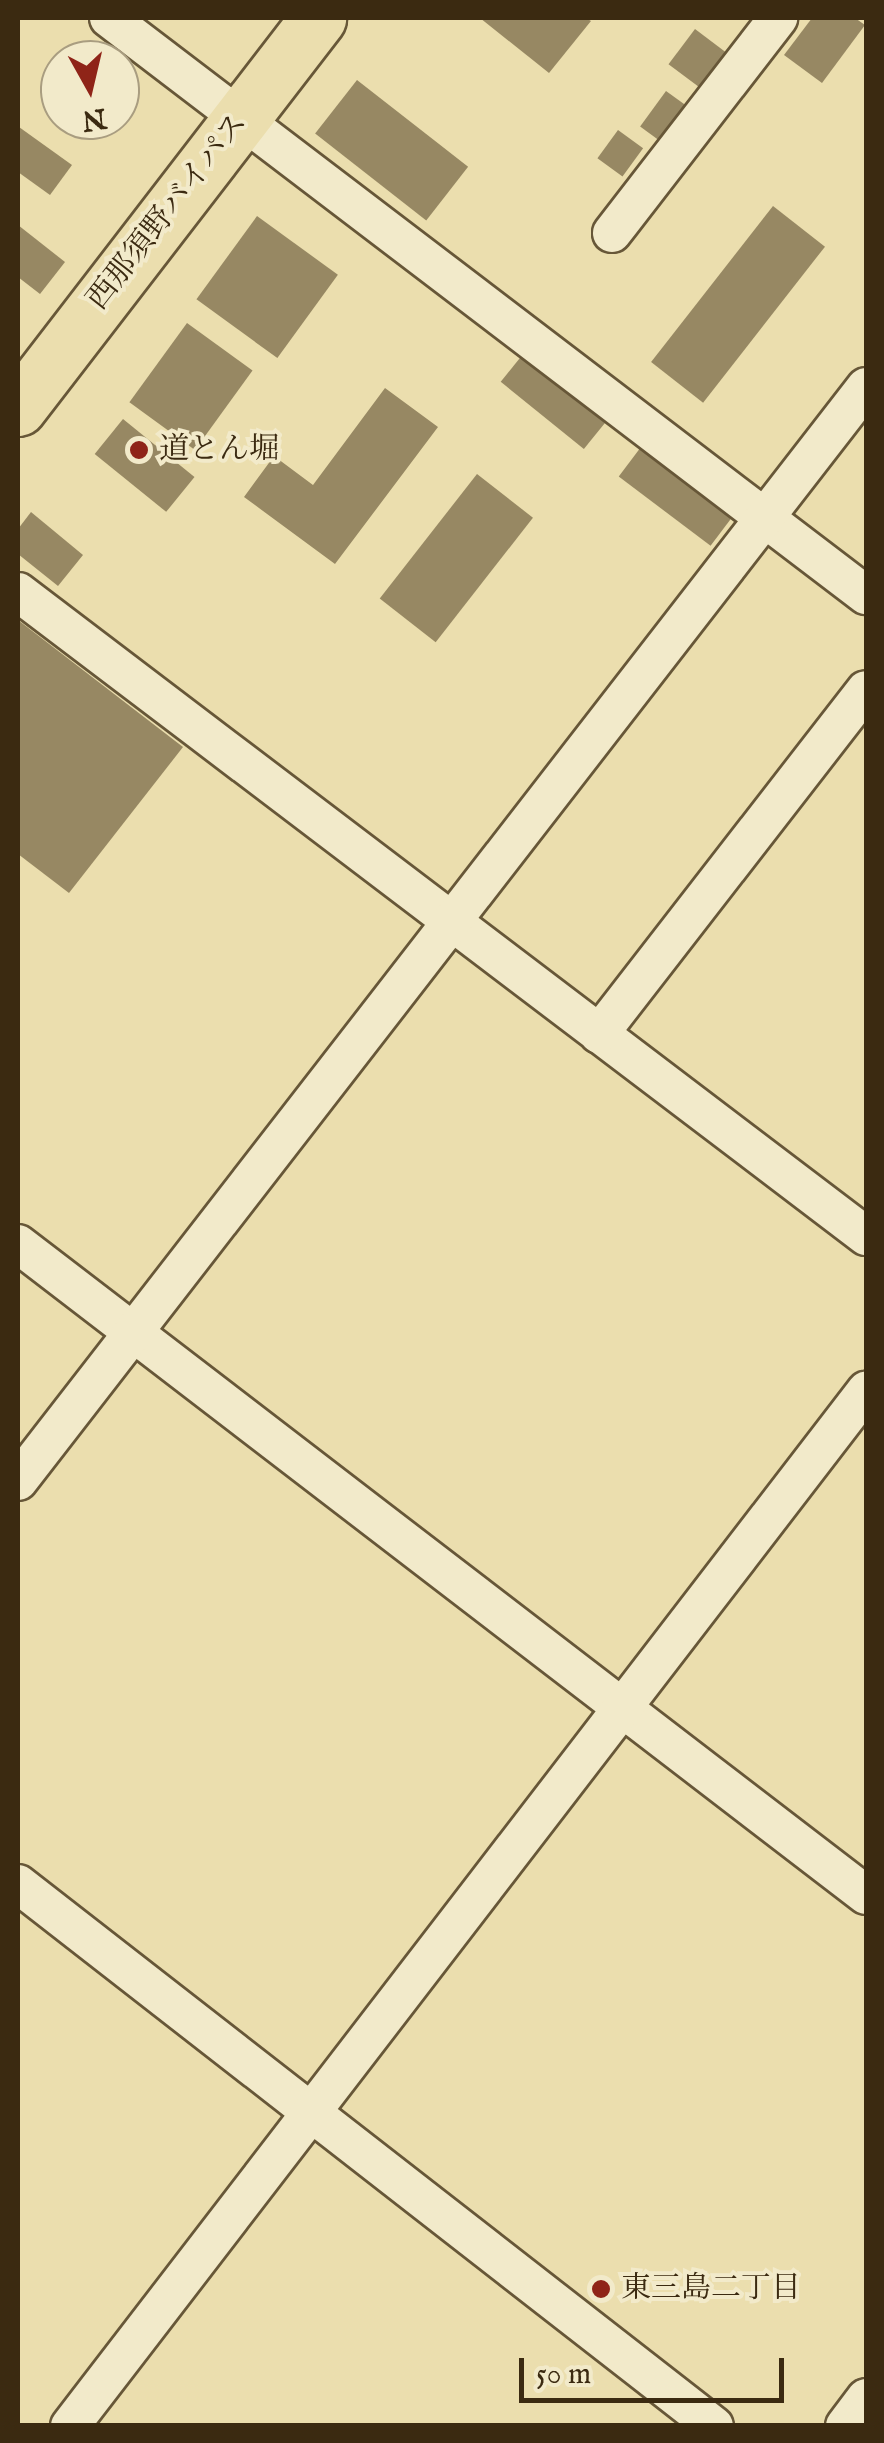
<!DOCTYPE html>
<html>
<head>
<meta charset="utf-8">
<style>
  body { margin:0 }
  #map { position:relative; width:884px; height:2443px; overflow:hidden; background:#ebdeae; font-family:"IM FELL English","Noto Serif JP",serif }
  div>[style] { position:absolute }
  .building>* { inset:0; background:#978863; transform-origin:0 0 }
  .roads { filter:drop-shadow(2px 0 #675738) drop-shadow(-2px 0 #675738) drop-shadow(0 2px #675738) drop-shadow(0 -2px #675738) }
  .minor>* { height:38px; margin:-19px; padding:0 19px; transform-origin:19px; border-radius:19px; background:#f2eaca }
  .highway>* { height:55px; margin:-27.5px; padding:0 27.5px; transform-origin:27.5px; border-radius:27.5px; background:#ebdeae }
  .dots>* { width:28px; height:28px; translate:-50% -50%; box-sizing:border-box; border:5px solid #f2eaca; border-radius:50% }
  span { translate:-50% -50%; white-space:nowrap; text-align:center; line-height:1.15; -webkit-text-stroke:8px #f2eaca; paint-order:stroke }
  .street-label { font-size:30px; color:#3b2a11 }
  .poi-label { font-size:30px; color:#3b2a11 }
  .left { translate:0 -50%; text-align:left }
  .frame { position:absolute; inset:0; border:20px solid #3b2a11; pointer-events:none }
  .north { position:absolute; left:40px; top:40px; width:100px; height:100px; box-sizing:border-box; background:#f2eaca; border:2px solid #a99d80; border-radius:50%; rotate:172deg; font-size:28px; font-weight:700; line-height:40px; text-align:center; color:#3b2a11 }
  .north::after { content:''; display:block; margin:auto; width:35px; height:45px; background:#8f2418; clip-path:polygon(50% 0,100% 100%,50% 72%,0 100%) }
  .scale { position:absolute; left:519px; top:2358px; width:265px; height:45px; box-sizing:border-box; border:5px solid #3b2a11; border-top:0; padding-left:12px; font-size:30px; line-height:35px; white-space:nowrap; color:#3b2a11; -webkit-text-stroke:8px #f2eaca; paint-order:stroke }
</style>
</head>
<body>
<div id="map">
  <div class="building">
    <div style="clip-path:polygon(480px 18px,586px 18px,591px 21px,549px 73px)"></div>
    <div style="clip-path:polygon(812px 18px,855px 18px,865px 25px,822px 83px,784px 55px)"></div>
    <div style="left:695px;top:29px;width:39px;height:44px;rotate:37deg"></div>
    <div style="left:357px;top:80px;width:141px;height:68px;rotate:38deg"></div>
    <div style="left:666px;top:91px;width:27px;height:44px;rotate:36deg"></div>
    <div style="clip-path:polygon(19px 127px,72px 165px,50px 195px,18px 172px)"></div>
    <div style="left:618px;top:130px;width:31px;height:35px;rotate:36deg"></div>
    <div style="left:773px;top:206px;width:66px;height:198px;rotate:38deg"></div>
    <div style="left:257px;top:216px;width:100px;height:103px;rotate:36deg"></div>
    <div style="clip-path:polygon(18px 225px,65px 262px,40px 294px,18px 277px)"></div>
    <div style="left:187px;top:323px;width:81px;height:98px;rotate:36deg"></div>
    <div style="left:524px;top:353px;width:107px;height:37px;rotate:39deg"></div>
    <div style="clip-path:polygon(385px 388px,438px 427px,335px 564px,244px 497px,274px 456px,313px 485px)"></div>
    <div style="left:123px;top:419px;width:92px;height:45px;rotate:39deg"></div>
    <div style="left:644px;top:443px;width:115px;height:42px;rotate:37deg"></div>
    <div style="left:477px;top:474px;width:71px;height:158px;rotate:38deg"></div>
    <div style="clip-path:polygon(31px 512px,83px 555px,58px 586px,18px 554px,18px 529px)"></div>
    <div style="clip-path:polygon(18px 620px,183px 747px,69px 893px,18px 854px)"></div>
  </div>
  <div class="roads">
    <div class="minor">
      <div style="left:109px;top:18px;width:952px;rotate:37.32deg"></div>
      <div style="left:612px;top:233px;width:272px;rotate:-52.3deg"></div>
      <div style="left:18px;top:592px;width:1065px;rotate:37.21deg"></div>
      <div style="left:599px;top:1034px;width:435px;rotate:-52.2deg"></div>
      <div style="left:18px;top:1244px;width:1069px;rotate:37.51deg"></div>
      <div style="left:18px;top:1481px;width:1384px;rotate:-52.22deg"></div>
      <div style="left:18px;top:1884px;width:882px;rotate:37.91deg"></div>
      <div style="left:70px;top:2426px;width:1306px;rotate:-52.44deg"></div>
      <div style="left:845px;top:2426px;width:35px;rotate:-53deg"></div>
    </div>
    <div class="highway">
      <div style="left:18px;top:408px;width:492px;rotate:-52.4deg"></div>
    </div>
  </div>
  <div class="dots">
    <div style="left:139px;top:450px;background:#8f2418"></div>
    <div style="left:601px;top:2289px;background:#8f2418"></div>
  </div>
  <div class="street-label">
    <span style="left:168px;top:212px;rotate:-52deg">西那須野バイパス</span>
  </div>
  <div class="poi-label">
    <span class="left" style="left:159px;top:450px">道とん堀</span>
    <span class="left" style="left:621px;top:2289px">東三島二丁目</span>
  </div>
  <div class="frame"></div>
  <div class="north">N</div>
  <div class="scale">50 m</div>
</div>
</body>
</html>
